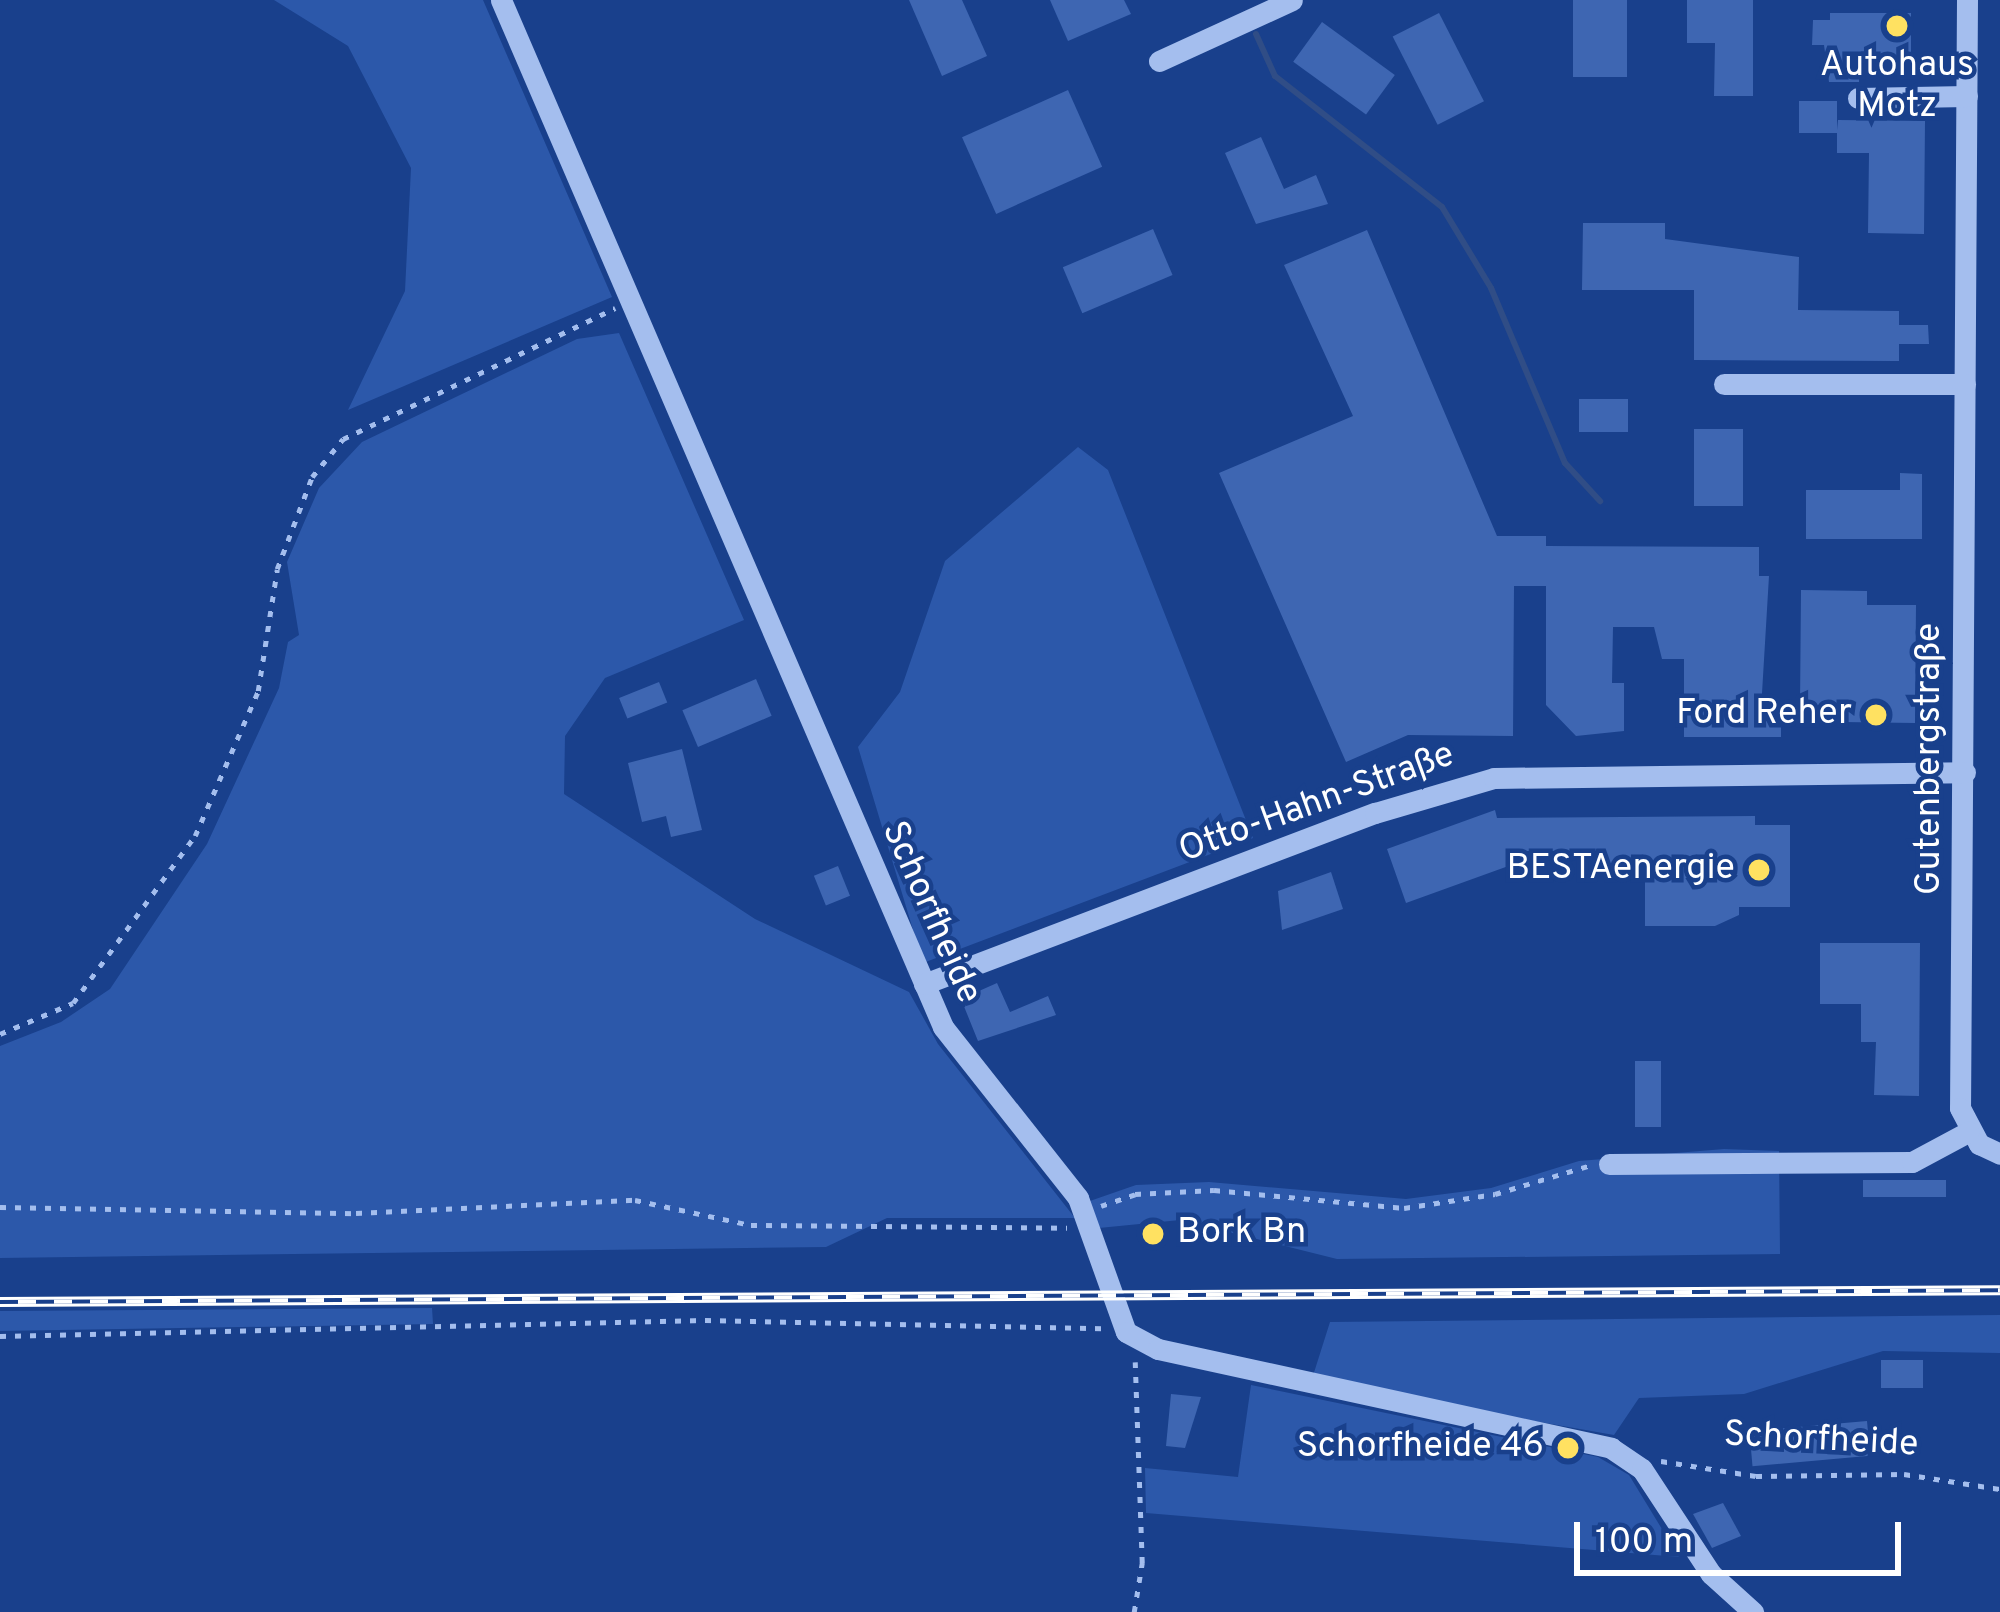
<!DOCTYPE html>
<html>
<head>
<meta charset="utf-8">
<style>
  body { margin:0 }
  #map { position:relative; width:2000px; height:1612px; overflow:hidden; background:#19408c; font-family:Overpass,sans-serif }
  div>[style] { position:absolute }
  .green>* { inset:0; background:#2c58aa }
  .stream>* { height:6px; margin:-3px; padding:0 3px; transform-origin:3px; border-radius:3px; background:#304d86 }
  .building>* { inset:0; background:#3e66b2; transform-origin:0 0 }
  .path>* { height:4.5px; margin-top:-2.25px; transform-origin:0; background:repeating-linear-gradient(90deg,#a4beee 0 6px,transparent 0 15px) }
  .minor>* { height:21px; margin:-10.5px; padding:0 10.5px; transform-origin:10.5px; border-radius:10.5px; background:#a4beee }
  .rail>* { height:10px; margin-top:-5px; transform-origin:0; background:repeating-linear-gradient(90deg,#19408c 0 18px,#fff 0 36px); box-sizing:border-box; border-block:3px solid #fff }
  .dots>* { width:33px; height:33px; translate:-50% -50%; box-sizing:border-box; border:6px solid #19408c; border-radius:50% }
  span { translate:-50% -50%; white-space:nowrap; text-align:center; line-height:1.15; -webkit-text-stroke:9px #19408c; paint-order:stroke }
  .poi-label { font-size:36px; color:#fff }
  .right { translate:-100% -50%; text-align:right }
  .left { translate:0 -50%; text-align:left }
  .street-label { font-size:36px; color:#fff }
  .scale { position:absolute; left:1574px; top:1522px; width:327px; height:54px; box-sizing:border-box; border:6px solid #fff; border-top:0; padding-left:15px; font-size:36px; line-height:42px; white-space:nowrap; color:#fff; -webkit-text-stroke:9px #19408c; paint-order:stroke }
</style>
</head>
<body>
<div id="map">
  <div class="green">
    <div style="clip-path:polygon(274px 0,483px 0,612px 297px,348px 410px,405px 291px,411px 168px,348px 46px)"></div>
    <div style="clip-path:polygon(619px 333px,744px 620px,605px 678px,565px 736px,564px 794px,755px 919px,909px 992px,938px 1044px,1075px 1218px,887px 1218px,826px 1247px,0 1258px,0 1046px,61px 1022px,110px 989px,207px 844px,279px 688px,288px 642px,299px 635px,287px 562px,319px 488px,362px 442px,577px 339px)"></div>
    <div style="clip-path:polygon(1078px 447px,1108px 470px,1253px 838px,923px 963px,858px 747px,900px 692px,945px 561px)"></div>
    <div style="clip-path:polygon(1724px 1149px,1779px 1151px,1780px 1254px,1337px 1259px,1180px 1220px,1099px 1228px,1087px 1202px,1136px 1185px,1209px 1182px,1406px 1199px,1491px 1188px,1579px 1161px)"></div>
    <div style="clip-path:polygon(432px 1308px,433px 1324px,0 1331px,0 1311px)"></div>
    <div style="clip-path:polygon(2000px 1315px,2000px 1353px,1883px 1351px,1744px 1394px,1639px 1398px,1614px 1435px,1311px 1382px,1330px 1322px)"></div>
    <div style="clip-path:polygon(1251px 1385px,1598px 1457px,1629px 1475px,1679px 1557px,1146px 1513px,1145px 1468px,1238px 1477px)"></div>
  </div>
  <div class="stream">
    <div style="left:1256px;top:34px;width:46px;rotate:65.7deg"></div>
    <div style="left:1275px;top:76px;width:212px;rotate:38.1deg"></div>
    <div style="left:1442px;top:207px;width:95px;rotate:58.8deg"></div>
    <div style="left:1491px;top:288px;width:190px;rotate:67.1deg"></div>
    <div style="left:1565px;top:463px;width:52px;rotate:47.4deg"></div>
  </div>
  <div class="building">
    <div style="clip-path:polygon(909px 0,962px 0,987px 56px,942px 76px)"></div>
    <div style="clip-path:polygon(1050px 0,1124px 0,1131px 14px,1068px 41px)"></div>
    <div style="left:1573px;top:0;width:54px;height:77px"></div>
    <div style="clip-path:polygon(1687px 0,1753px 0,1753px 96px,1714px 96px,1715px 43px,1687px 43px)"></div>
    <div style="left:1439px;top:13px;width:99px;height:52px;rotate:63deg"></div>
    <div style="clip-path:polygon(1830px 13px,1911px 13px,1911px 62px,1859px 62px,1859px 82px,1829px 82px,1824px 45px,1812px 45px,1813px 20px,1830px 20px)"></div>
    <div style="left:1322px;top:22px;width:90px;height:49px;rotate:36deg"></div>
    <div style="left:1068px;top:90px;width:84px;height:116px;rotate:66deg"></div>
    <div style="clip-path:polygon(1799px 101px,1837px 101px,1837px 130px,1838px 120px,1925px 121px,1924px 234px,1868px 233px,1869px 153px,1837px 153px,1837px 133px,1799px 133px)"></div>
    <div style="clip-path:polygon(1261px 137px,1284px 189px,1316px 175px,1328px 204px,1256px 224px,1225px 153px)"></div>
    <div style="clip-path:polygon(1583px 223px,1665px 223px,1665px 239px,1799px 257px,1798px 310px,1899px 311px,1899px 325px,1928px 325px,1929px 344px,1899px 344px,1899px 361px,1694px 360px,1694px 290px,1582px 290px)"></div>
    <div style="left:1153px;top:229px;width:50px;height:98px;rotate:67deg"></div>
    <div style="clip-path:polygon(1367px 230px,1497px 536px,1546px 536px,1546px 546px,1759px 547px,1759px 576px,1769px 576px,1761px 710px,1781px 710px,1781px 737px,1684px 737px,1684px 659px,1662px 659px,1654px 627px,1613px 627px,1612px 683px,1624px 683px,1624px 731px,1576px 736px,1546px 705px,1546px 586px,1514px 586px,1513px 736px,1408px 735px,1346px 762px,1219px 473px,1353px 416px,1284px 265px)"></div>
    <div style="left:1579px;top:399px;width:49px;height:33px"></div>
    <div style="left:1694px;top:429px;width:49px;height:77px"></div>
    <div style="clip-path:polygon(1900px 473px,1922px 474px,1922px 539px,1806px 539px,1806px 490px,1900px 490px)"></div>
    <div style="clip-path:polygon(1801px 590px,1867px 591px,1867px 605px,1916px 605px,1915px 723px,1842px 722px,1842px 706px,1800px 706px)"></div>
    <div style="left:756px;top:679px;width:40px;height:80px;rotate:67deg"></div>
    <div style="left:659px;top:682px;width:22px;height:43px;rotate:68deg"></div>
    <div style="clip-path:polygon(682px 749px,702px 830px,671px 837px,666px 816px,642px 822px,628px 763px)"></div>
    <div style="clip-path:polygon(1495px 810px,1497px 818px,1755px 816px,1755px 825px,1790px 825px,1790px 907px,1739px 907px,1739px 915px,1715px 926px,1645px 926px,1645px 865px,1598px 865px,1598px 851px,1510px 851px,1514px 864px,1406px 903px,1387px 849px)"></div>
    <div style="left:838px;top:866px;width:32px;height:26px;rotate:68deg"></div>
    <div style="clip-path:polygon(1331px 872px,1343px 909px,1282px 930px,1278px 891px)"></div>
    <div style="clip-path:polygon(1820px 943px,1920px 943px,1919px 1096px,1874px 1095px,1876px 1042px,1861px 1042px,1861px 1004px,1820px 1004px)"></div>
    <div style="clip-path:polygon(997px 983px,1010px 1012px,1048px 996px,1056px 1015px,978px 1041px,961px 999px)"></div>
    <div style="left:1635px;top:1061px;width:26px;height:66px"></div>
    <div style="left:1946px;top:1180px;width:17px;height:83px;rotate:90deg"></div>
    <div style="left:1881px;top:1360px;width:42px;height:28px"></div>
    <div style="clip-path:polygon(1171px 1394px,1201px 1397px,1185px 1448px,1166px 1446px)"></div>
    <div style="left:1867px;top:1421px;width:35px;height:118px;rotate:85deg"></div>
    <div style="clip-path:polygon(1723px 1503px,1741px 1536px,1712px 1548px,1693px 1514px)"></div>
  </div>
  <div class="path">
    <div style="left:0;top:1034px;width:79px;rotate:-23deg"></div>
    <div style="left:73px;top:1003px;width:207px;rotate:-53.9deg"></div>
    <div style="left:195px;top:836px;width:158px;rotate:-66.5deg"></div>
    <div style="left:258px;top:691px;width:123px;rotate:-81.1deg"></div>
    <div style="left:277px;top:569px;width:98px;rotate:-69.2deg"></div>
    <div style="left:312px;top:477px;width:49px;rotate:-50.8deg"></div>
    <div style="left:343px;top:439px;width:302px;rotate:-25.7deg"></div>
    <div style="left:1101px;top:1206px;width:36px;rotate:-19deg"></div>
    <div style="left:1135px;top:1194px;width:79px;rotate:-2.9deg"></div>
    <div style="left:1214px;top:1190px;width:191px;rotate:5.4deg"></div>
    <div style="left:1404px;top:1208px;width:92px;rotate:-8.7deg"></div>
    <div style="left:1495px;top:1194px;width:100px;rotate:-16.8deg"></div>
    <div style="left:0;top:1207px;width:356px;rotate:1deg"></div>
    <div style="left:356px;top:1213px;width:279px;rotate:-2.7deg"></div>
    <div style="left:635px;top:1200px;width:119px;rotate:12.2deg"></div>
    <div style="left:751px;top:1225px;width:316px;rotate:0.5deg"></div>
    <div style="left:0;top:1336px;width:705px;rotate:-1.3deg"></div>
    <div style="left:705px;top:1320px;width:397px;rotate:1.2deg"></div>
    <div style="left:1661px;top:1461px;width:96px;rotate:9deg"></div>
    <div style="left:1756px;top:1476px;width:148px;rotate:-0.8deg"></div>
    <div style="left:1904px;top:1474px;width:97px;rotate:8.9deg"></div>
    <div style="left:1134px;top:1612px;width:50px;rotate:-80.7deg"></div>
    <div style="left:1142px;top:1563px;width:201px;rotate:-92deg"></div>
  </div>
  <div class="minor">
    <div style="left:501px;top:0;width:1118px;rotate:66.71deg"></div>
    <div style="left:943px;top:1027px;width:218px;rotate:51.7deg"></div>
    <div style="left:1078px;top:1198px;width:142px;rotate:70.3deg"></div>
    <div style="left:1126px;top:1332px;width:36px;rotate:28deg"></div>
    <div style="left:1158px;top:1349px;width:464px;rotate:12.3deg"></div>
    <div style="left:1611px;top:1448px;width:37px;rotate:34deg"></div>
    <div style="left:1642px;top:1469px;width:126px;rotate:56.7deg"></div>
    <div style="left:1711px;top:1574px;width:57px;rotate:42.1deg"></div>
    <div style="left:1967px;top:0;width:1108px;rotate:90.36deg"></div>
    <div style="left:1960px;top:1108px;width:41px;rotate:62.2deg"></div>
    <div style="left:1979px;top:1144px;width:23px;rotate:25deg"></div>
    <div style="left:1159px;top:61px;width:146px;rotate:-24.6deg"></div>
    <div style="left:1858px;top:98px;width:109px;rotate:-1.1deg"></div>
    <div style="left:1724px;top:384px;width:241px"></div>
    <div style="left:924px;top:984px;width:482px;rotate:-20.8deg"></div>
    <div style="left:1375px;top:813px;width:124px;rotate:-16.4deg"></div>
    <div style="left:1494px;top:778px;width:471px;rotate:-0.7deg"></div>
    <div style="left:1609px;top:1164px;width:303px;rotate:-0.4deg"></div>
    <div style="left:1912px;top:1162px;width:64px;rotate:-28.2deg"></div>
  </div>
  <div class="rail">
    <div style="left:0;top:1302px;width:2000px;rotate:-0.34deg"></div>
  </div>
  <div class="dots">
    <div style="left:1897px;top:26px;background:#ffe161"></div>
    <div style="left:1876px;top:715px;background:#ffe161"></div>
    <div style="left:1759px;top:870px;background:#ffe161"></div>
    <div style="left:1153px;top:1234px;background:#ffe161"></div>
    <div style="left:1568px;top:1448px;background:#ffe161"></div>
  </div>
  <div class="poi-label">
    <span style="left:1897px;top:87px">Autohaus<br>Motz</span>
    <span class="right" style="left:1852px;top:715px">Ford Reher</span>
    <span class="right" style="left:1735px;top:870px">BESTAenergie</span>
    <span class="left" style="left:1177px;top:1234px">Bork Bn</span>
    <span class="right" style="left:1544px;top:1448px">Schorfheide 46</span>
  </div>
  <div class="street-label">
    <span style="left:1931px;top:759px;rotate:-90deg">Gutenbergstraße</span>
    <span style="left:1317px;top:804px;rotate:-20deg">Otto-Hahn-Straße</span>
    <span style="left:930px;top:913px;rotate:66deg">Schorfheide</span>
    <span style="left:1821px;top:1441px;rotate:3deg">Schorfheide</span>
  </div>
  <div class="scale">100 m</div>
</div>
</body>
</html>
